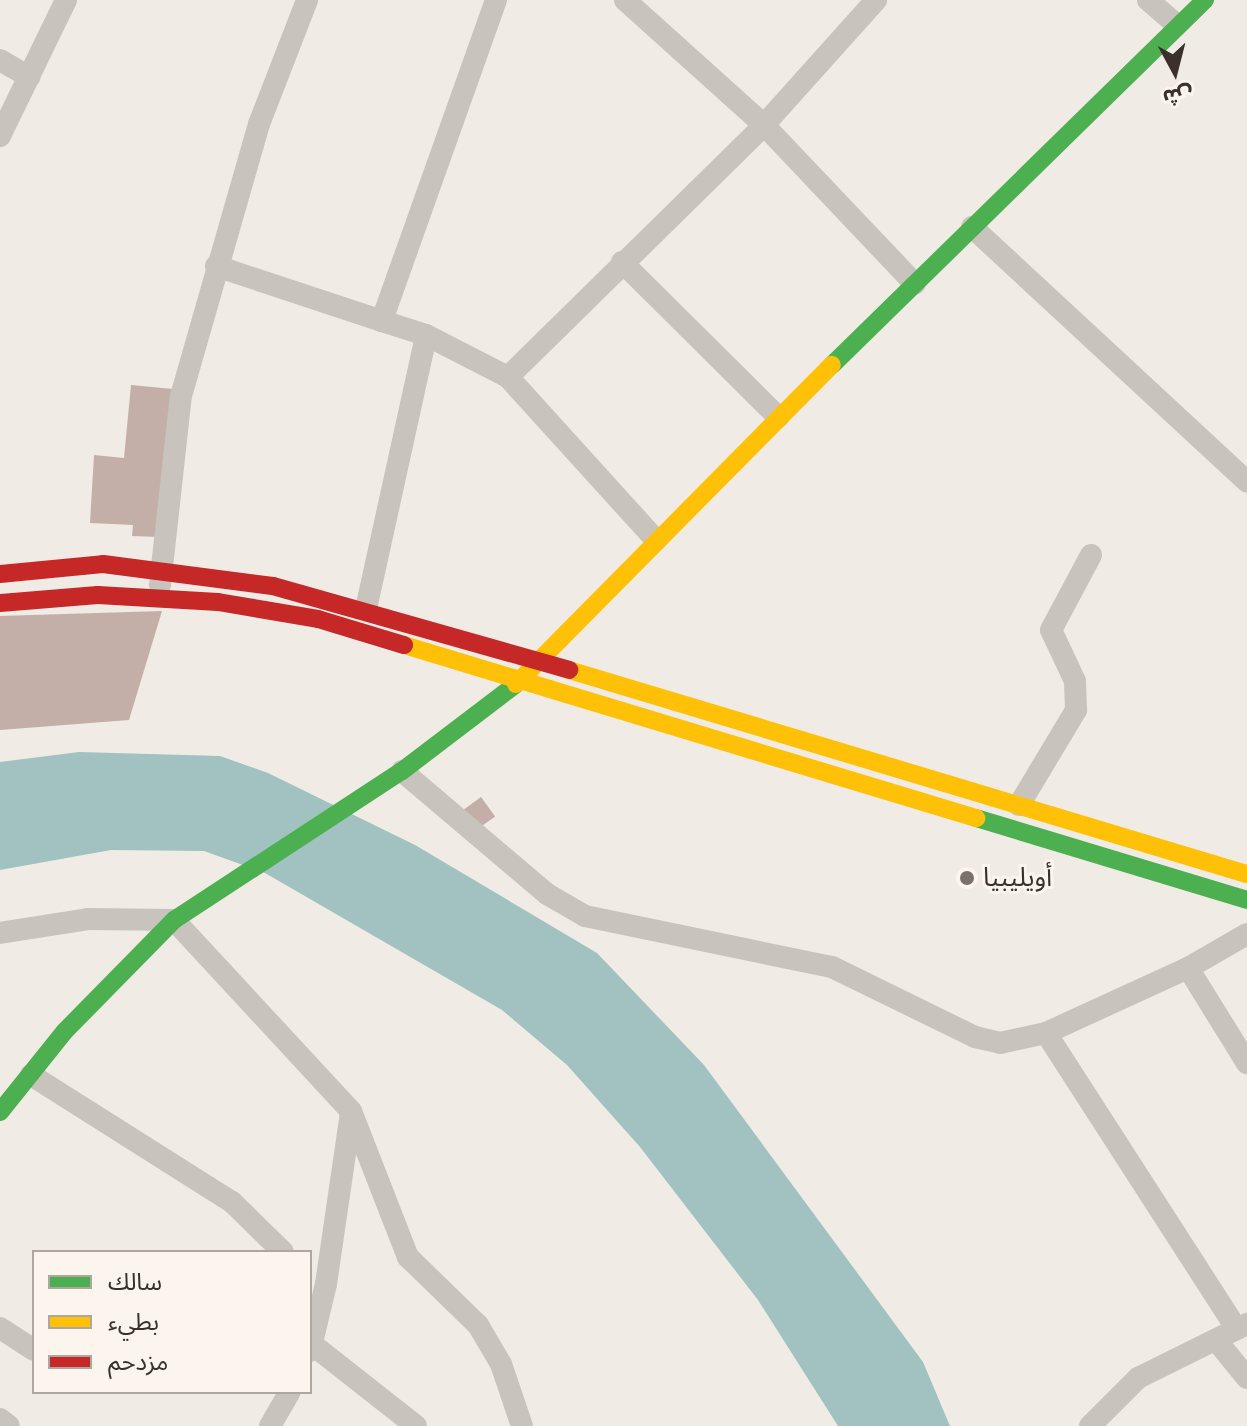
<!DOCTYPE html>
<html>
<head>
<meta charset="utf-8">
<style>
  body { margin:0 }
  #map { position:relative; width:1247px; height:1426px; overflow:hidden; background:#f0ebe5; font-family:"Nunito Sans","Noto Sans Arabic",sans-serif }
  div>[style] { position:absolute }
  .water>* { inset:0; background:#a1c2c1 }
  .building>* { inset:0; background:#c3afa7; transform-origin:0 0 }
  .street>* { height:22px; margin:-11px; padding:0 11px; transform-origin:11px; border-radius:11px; background:#c9c3be }
  .fast>* { height:18px; margin:-9px; padding:0 9px; transform-origin:9px; border-radius:9px; background:#4caf50 }
  .slow>* { height:18px; margin:-9px; padding:0 9px; transform-origin:9px; border-radius:9px; background:#ffc107 }
  .jam>* { height:18px; margin:-9px; padding:0 9px; transform-origin:9px; border-radius:9px; background:#c62828 }
  .dots>* { width:22px; height:22px; translate:-50% -50%; box-sizing:border-box; border:4px solid #fbf5ee; border-radius:50% }
  span { translate:-50% -50%; white-space:nowrap; text-align:center; line-height:1.15; -webkit-text-stroke:6px #fbf5ee; paint-order:stroke }
  .poi-label { font-size:26px; color:#3b302b }
  .left { translate:0 -50%; text-align:left }
  .legend { position:absolute; left:32px; top:1250px; width:280px; height:144px; box-sizing:border-box; background:#fbf5ee; border:2px solid #aea6a0; margin:0; padding:10px 14px; list-style:none; font-size:24px; color:#3b302b }
  .legend li { display:flex; align-items:center; gap:16px; height:40px }
  .legend b { width:40px; border:2px solid #aea6a0 }
  .north { position:absolute; left:1135px; top:32px; width:80px; height:80px; -webkit-text-stroke:6px #fbf5ee; paint-order:stroke; rotate:173deg; font-size:22px; font-weight:700; line-height:32px; text-align:center; color:#3b302b }
  .north::after { content:''; display:block; margin:auto; width:28px; height:36px; background:#3b302b; clip-path:polygon(50% 0,100% 100%,50% 72%,0 100%) }
</style>
</head>
<body>
<div id="map">
  <div class="water">
    <div style="clip-path:polygon(79px 752px,220px 756px,268px 773px,415px 845px,597px 953px,704px 1065px,923px 1362px,950px 1426px,838px 1426px,758px 1300px,640px 1147px,567px 1065px,502px 1010px,265px 873px,204px 851px,111px 850px,0 870px,0 762px)"></div>
  </div>
  <div class="building">
    <div style="clip-path:polygon(131px 385px,173px 389px,158px 537px,132px 536px,133px 525px,90px 523px,94px 455px,124px 458px)"></div>
    <div style="clip-path:polygon(162px 611px,129px 720px,0 730px,0 616px)"></div>
    <div style="left:481px;top:797px;width:24px;height:25px;rotate:54deg"></div>
  </div>
  <div class="street">
    <div style="left:496px;top:0;width:341px;rotate:109.6deg"></div>
    <div style="left:382px;top:321px;width:46px;rotate:17.7deg"></div>
    <div style="left:426px;top:335px;width:92px;rotate:27.1deg"></div>
    <div style="left:508px;top:377px;width:220px;rotate:47.8deg"></div>
    <div style="left:625px;top:0;width:187px;rotate:42deg"></div>
    <div style="left:764px;top:125px;width:219px;rotate:46.5deg"></div>
    <div style="left:1148px;top:0;width:37px;rotate:41deg"></div>
    <div style="left:0;top:60px;width:34px;rotate:30deg"></div>
    <div style="left:0;top:136px;width:151px;rotate:-64.1deg"></div>
    <div style="left:972px;top:227px;width:375px;rotate:42.8deg"></div>
    <div style="left:622px;top:262px;width:220px;rotate:44.8deg"></div>
    <div style="left:216px;top:266px;width:175px;rotate:18.3deg"></div>
    <div style="left:508px;top:377px;width:359px;rotate:-44.5deg"></div>
    <div style="left:764px;top:125px;width:168px;rotate:-48.1deg"></div>
    <div style="left:160px;top:585px;width:190px;rotate:-83.7deg"></div>
    <div style="left:181px;top:396px;width:283px;rotate:-74deg"></div>
    <div style="left:259px;top:124px;width:133px;rotate:-68.8deg"></div>
    <div style="left:366px;top:609px;width:280px;rotate:-77.6deg"></div>
    <div style="left:402px;top:771px;width:190px;rotate:40.3deg"></div>
    <div style="left:547px;top:894px;width:44px;rotate:30.1deg"></div>
    <div style="left:585px;top:916px;width:252px;rotate:11.7deg"></div>
    <div style="left:832px;top:967px;width:159px;rotate:26.1deg"></div>
    <div style="left:975px;top:1037px;width:26px;rotate:13deg"></div>
    <div style="left:1000px;top:1043px;width:47px;rotate:-12.3deg"></div>
    <div style="left:1046px;top:1033px;width:156px;rotate:-24.6deg"></div>
    <div style="left:1188px;top:968px;width:68px;rotate:-30deg"></div>
    <div style="left:1019px;top:805px;width:111px;rotate:-59deg"></div>
    <div style="left:1076px;top:710px;width:29px;rotate:-92deg"></div>
    <div style="left:1075px;top:681px;width:56px;rotate:-115.2deg"></div>
    <div style="left:1051px;top:630px;width:85px;rotate:-61.9deg"></div>
    <div style="left:0;top:933px;width:89px;rotate:-9deg"></div>
    <div style="left:88px;top:919px;width:86px;rotate:0.7deg"></div>
    <div style="left:174px;top:920px;width:260px;rotate:47.2deg"></div>
    <div style="left:351px;top:1111px;width:157px;rotate:68.7deg"></div>
    <div style="left:408px;top:1257px;width:98px;rotate:44.2deg"></div>
    <div style="left:478px;top:1325px;width:45px;rotate:59.5deg"></div>
    <div style="left:501px;top:1364px;width:65px;rotate:71.3deg"></div>
    <div style="left:1188px;top:968px;width:112px;rotate:58.2deg"></div>
    <div style="left:1046px;top:1033px;width:352px;rotate:57.2deg"></div>
    <div style="left:31px;top:1075px;width:238px;rotate:32.3deg"></div>
    <div style="left:232px;top:1202px;width:71px;rotate:44.4deg"></div>
    <div style="left:0;top:1328px;width:40px;rotate:32.9deg"></div>
    <div style="left:1216px;top:1340px;width:49px;rotate:50.8deg"></div>
    <div style="left:313px;top:1345px;width:131px;rotate:38.2deg"></div>
    <div style="left:310px;top:1351px;width:69px;rotate:-76.6deg"></div>
    <div style="left:326px;top:1284px;width:174px;rotate:-81.7deg"></div>
    <div style="left:0;top:1419px;width:11px;rotate:38deg"></div>
    <div style="left:270px;top:1426px;width:39px;rotate:-60deg"></div>
    <div style="left:1090px;top:1426px;width:68px;rotate:-45deg"></div>
    <div style="left:1138px;top:1378px;width:122px;rotate:-26.4deg"></div>
  </div>
  <div class="fast">
    <div style="left:832px;top:365px;width:522px;rotate:-44.38deg"></div>
    <div style="left:976px;top:818px;width:283px;rotate:16.8deg"></div>
    <div style="left:0;top:1112px;width:104px;rotate:-51.3deg"></div>
    <div style="left:65px;top:1031px;width:156px;rotate:-45.5deg"></div>
    <div style="left:174px;top:920px;width:272px;rotate:-33.2deg"></div>
    <div style="left:402px;top:771px;width:143px;rotate:-37.3deg"></div>
  </div>
  <div class="slow">
    <div style="left:404px;top:645px;width:598px;rotate:16.83deg"></div>
    <div style="left:569px;top:670px;width:708px;rotate:16.75deg"></div>
    <div style="left:516px;top:684px;width:449px;rotate:-45.3deg"></div>
  </div>
  <div class="jam">
    <div style="left:0;top:574px;width:103px;rotate:-5.5deg"></div>
    <div style="left:103px;top:564px;width:171px;rotate:7.4deg"></div>
    <div style="left:273px;top:586px;width:308px;rotate:15.8deg"></div>
    <div style="left:0;top:603px;width:98px;rotate:-4.7deg"></div>
    <div style="left:98px;top:595px;width:120px;rotate:3.3deg"></div>
    <div style="left:218px;top:602px;width:101px;rotate:9.6deg"></div>
    <div style="left:318px;top:619px;width:90px;rotate:16.8deg"></div>
  </div>
  <div class="dots">
    <div style="left:967px;top:878px;background:#7a716c"></div>
  </div>
  <div class="poi-label">
    <span class="left" style="left:983px;top:878px">أويليبيا</span>
  </div>
  <ul class="legend">
  <li><b style="height:10px;background:#4caf50"></b>سالك</li>
  <li><b style="height:10px;background:#ffc107"></b>بطيء</li>
  <li><b style="height:10px;background:#c62828"></b>مزدحم</li>
  </ul>
  <div class="north">ش</div>
</div>
</body>
</html>
